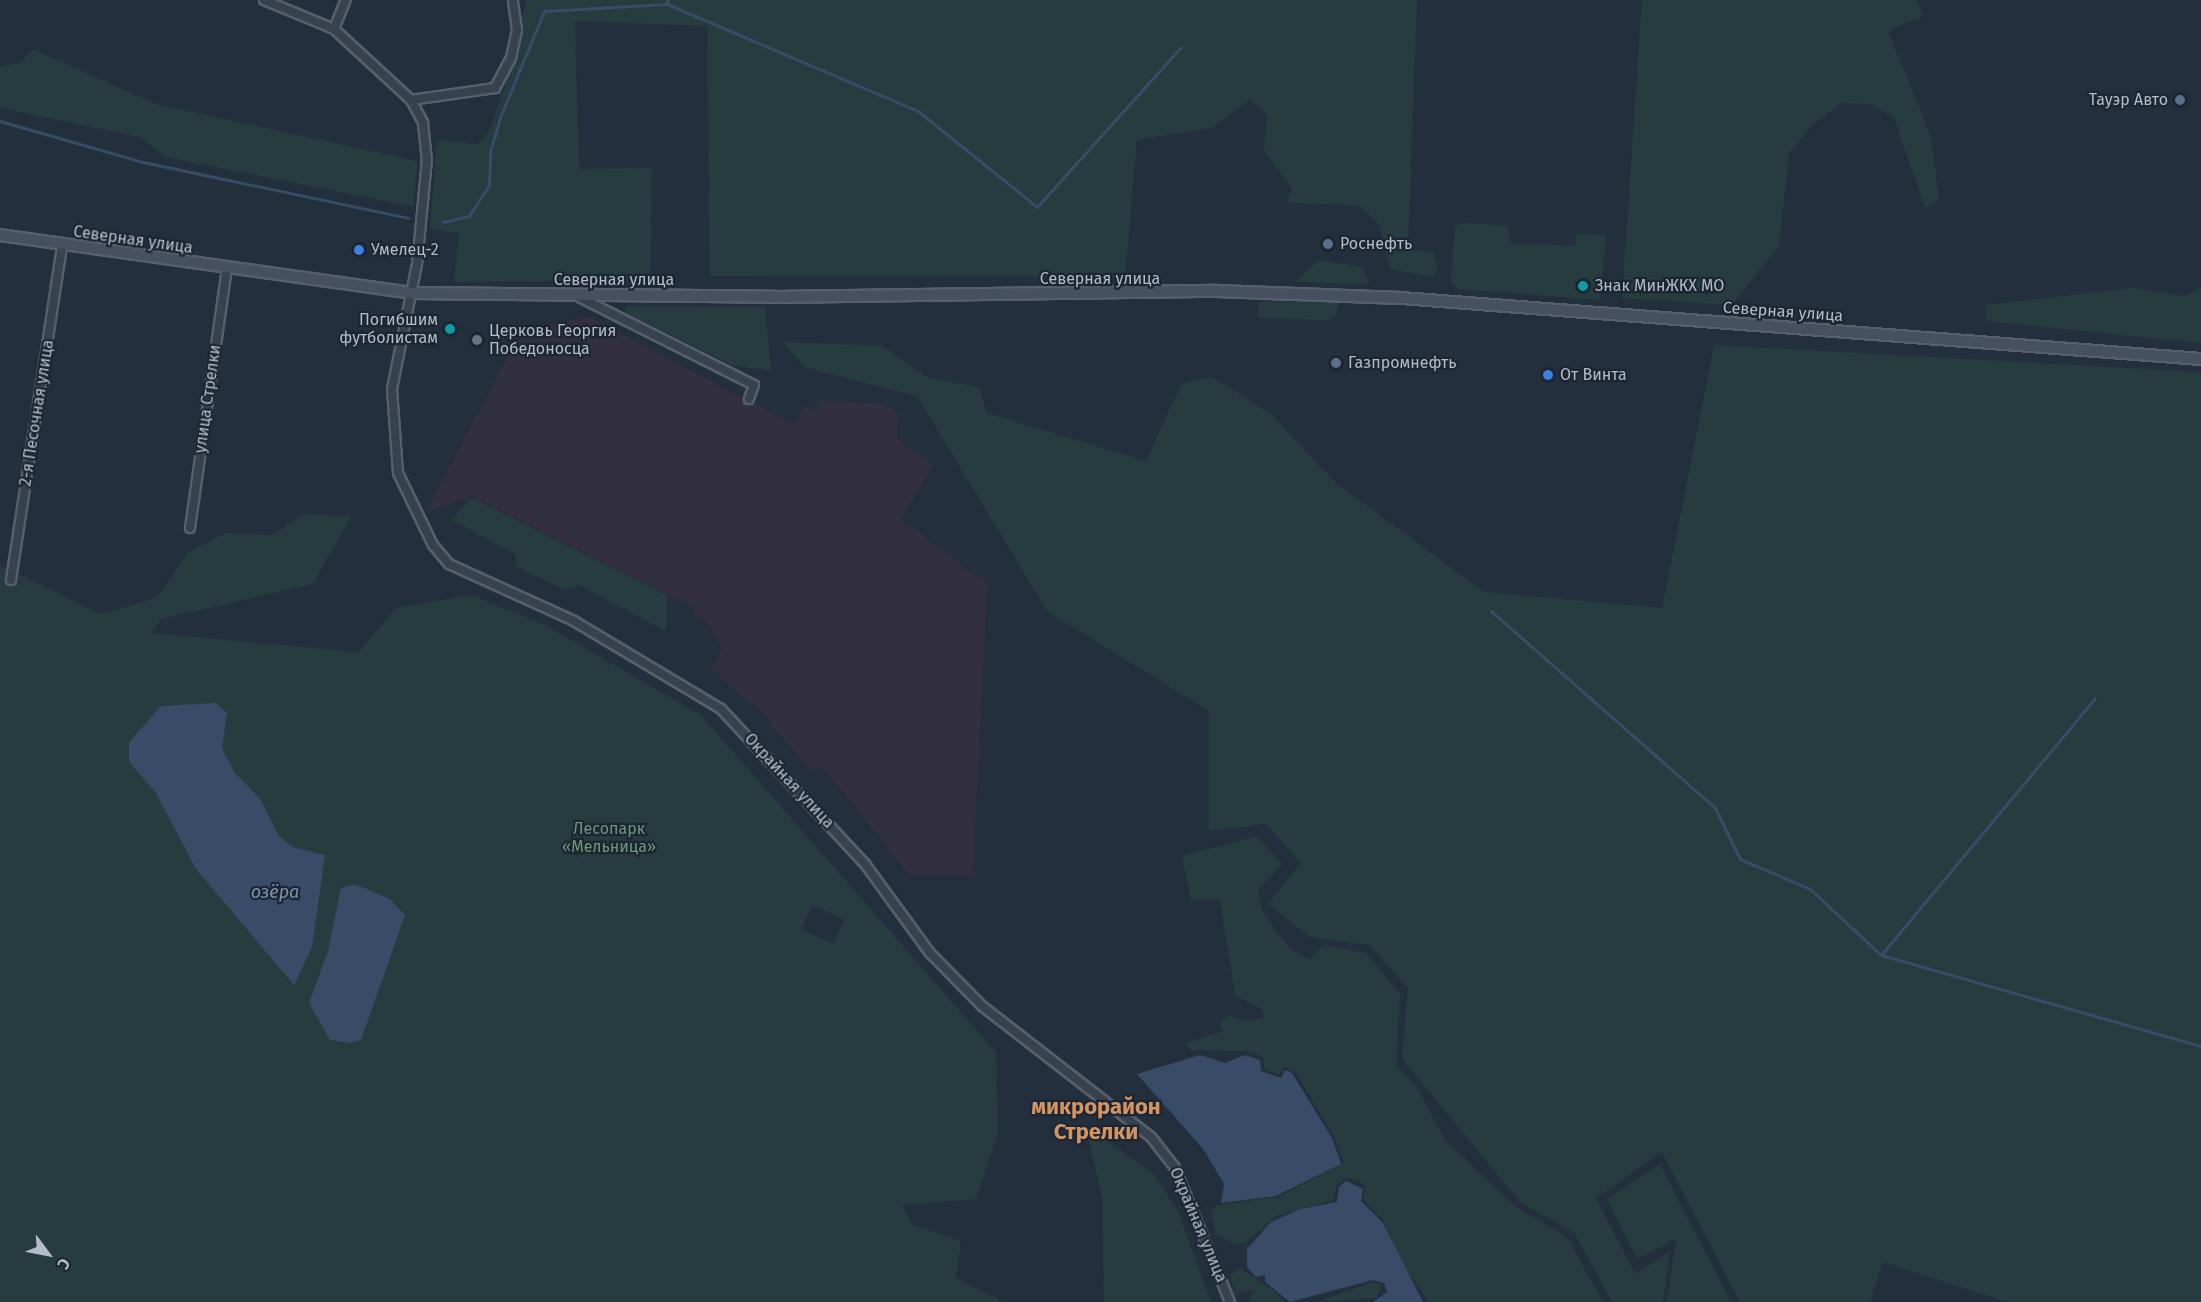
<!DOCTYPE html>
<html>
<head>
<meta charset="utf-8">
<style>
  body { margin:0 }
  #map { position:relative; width:2201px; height:1302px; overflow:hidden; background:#242f3e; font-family:"Fira Sans",sans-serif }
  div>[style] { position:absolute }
  .medical>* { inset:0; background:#32303f }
  .green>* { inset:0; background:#263c3f }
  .water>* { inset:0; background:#394c67 }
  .stream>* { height:3px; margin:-1.5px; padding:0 1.5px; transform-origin:1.5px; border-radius:1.5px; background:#394c67 }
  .roads { filter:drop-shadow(2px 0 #565f6c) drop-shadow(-2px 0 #565f6c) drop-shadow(0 2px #565f6c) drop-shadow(0 -2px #565f6c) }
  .minor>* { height:8px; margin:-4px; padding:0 4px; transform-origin:4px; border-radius:4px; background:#38414e }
  .secondary>* { height:10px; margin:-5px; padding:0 5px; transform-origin:5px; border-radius:5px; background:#465061 }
  .dots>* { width:16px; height:16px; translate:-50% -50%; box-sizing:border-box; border:3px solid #1d2633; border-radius:50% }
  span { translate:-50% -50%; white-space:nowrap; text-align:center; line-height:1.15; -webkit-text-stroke:4.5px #1d2633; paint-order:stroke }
  .poi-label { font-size:16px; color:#b4bcc9 }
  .right { translate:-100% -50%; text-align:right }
  .left { translate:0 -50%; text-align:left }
  .street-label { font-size:16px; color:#b4bcc9 }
  .park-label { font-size:16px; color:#6b9a76 }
  .water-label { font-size:18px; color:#7c92b1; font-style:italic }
  .district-label { font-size:22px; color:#d59563; font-weight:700 }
  .north { position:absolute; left:18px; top:1224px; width:60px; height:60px; -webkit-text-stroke:4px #1d2633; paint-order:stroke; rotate:122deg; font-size:16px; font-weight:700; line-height:24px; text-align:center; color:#b4bcc9 }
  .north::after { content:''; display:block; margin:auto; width:21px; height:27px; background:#b4bcc9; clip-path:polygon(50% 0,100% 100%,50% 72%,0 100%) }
</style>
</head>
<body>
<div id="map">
  <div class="medical">
    <div style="clip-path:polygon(588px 316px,794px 425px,805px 406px,815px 412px,821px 401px,881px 404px,898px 412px,897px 438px,933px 466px,901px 519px,987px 585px,973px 876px,911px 876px,822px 766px,811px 772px,762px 712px,711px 669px,722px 650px,708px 623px,694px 616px,694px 607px,471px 496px,426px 512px,521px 331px)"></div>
  </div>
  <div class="green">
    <div style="clip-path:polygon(526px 0,1417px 0,1408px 250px,1434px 252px,1437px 270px,1433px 277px,1390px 269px,1379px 224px,1360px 206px,1287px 202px,1292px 188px,1264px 150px,1267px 115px,1251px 99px,1212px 128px,1137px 140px,1125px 277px,710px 276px,707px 26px,575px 21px,579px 169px,652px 168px,650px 280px,454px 282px,459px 233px,430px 229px,437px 140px,478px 144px,488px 133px,513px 64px)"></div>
    <div style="clip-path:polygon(1642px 0,1917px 0,1923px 16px,1888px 31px,1931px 136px,1939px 198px,1925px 208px,1894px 118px,1872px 104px,1841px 103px,1812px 125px,1789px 154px,1779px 246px,1732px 305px,1622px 298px)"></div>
    <div style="clip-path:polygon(33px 49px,156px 104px,417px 161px,414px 207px,166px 157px,140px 137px,0 108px,0 67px,21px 62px)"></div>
    <div style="clip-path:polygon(1464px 223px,1508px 226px,1510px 243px,1575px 246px,1577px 234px,1606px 235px,1600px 300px,1458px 289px,1451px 283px,1455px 226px)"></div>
    <div style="clip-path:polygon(1318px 260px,1362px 267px,1370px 284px,1295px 282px)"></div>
    <div style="clip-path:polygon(2133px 288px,2184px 296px,2201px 288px,2201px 343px,1986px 321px,1985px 305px)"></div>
    <div style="clip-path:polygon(1259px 301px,1262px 301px,1339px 303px,1335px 317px,1328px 320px,1258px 318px)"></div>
    <div style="clip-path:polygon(626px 306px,765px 307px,771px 371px,732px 365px,626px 313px)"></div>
    <div style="clip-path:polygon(783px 342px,883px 346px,928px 378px,979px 387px,987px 413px,1146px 461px,1181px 384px,1212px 377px,1270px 413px,1336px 483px,1484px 592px,1662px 608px,1714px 345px,2201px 372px,2201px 1302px,2007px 1302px,1883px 1262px,1870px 1302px,1740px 1302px,1662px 1152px,1596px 1198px,1635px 1274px,1670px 1251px,1663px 1302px,1612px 1302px,1574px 1232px,1521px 1203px,1402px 1059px,1408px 988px,1369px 945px,1310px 937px,1268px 904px,1301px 863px,1266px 824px,1209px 831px,1209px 711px,1047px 611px,917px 396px,804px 367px)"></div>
    <div style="clip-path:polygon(472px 498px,667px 595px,666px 631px,578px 585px,565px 590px,516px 567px,516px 554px,451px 520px)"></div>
    <div style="clip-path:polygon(evenodd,304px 514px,351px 516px,313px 584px,161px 619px,151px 633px,358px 652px,396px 608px,471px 595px,545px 625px,701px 715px,996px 1052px,998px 1134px,976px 1199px,902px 1205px,912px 1224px,961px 1241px,956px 1278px,1004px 1302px,0 1302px,0 565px,100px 614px,157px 598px,188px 552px,225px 533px,272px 535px,304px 514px,812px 905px,844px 920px,833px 944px,801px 929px,812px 905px)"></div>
    <div style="clip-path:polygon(1257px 836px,1282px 864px,1258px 890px,1262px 910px,1276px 931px,1293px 951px,1310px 959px,1324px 945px,1366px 953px,1400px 994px,1396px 1065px,1417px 1088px,1446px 1141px,1517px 1208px,1567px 1237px,1603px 1302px,1429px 1302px,1402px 1263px,1384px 1222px,1363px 1199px,1365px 1187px,1358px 1180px,1344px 1178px,1336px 1186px,1334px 1200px,1276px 1216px,1246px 1242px,1236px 1245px,1215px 1234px,1211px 1211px,1217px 1205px,1278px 1197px,1344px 1163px,1334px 1136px,1295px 1072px,1284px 1067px,1279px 1075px,1265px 1069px,1263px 1057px,1246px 1051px,1191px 1050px,1186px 1043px,1224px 1031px,1219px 1024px,1229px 1015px,1247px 1021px,1264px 1018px,1262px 1009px,1235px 995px,1220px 900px,1191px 901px,1182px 856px)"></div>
    <div style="clip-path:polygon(1086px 1126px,1153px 1173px,1179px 1213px,1211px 1302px,1104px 1302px,1102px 1199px)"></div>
    <div style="clip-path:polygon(1660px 1164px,1731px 1302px,1667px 1302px,1676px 1239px,1637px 1259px,1607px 1199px)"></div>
    <div style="clip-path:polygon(1239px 1268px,1273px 1290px,1284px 1302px,1249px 1302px,1254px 1289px,1235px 1296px,1230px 1275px)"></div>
    <div style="clip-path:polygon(1372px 1282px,1382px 1285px,1377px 1298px,1317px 1302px)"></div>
  </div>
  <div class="water">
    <div style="clip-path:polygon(216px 703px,227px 713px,222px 749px,235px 773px,261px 800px,279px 836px,292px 847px,325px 855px,312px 947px,294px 985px,196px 869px,156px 793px,129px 762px,129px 742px,161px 706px)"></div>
    <div style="clip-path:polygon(355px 884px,390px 899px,405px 915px,361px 1040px,350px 1043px,330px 1040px,309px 1003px,328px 951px,341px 888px)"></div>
    <div style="clip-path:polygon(1200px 1055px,1225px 1063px,1245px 1055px,1260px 1060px,1261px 1071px,1281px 1078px,1285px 1070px,1292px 1073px,1332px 1138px,1341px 1164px,1276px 1196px,1221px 1203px,1224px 1184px,1204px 1150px,1137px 1074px)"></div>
    <div style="clip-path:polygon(1346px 1181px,1363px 1189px,1361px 1201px,1383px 1223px,1423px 1302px,1373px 1302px,1387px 1292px,1384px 1283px,1373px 1280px,1290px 1302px,1265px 1282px,1265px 1275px,1256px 1277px,1247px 1267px,1247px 1249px,1271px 1222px,1300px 1209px,1337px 1202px,1339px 1187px)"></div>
  </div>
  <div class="stream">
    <div style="left:667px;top:4px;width:273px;rotate:23.1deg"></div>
    <div style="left:918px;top:111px;width:153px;rotate:38.9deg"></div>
    <div style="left:1037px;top:207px;width:215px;rotate:-48deg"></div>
    <div style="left:0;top:121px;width:149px;rotate:16deg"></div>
    <div style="left:143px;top:162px;width:271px;rotate:11.9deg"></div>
    <div style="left:443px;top:222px;width:27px;rotate:-13deg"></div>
    <div style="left:469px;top:216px;width:37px;rotate:-57deg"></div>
    <div style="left:489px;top:185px;width:34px;rotate:-88deg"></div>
    <div style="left:490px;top:151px;width:38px;rotate:-73deg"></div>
    <div style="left:501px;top:115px;width:113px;rotate:-67.5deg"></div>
    <div style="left:544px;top:11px;width:123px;rotate:-3.3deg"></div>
    <div style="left:667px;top:4px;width:4px;rotate:-90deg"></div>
    <div style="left:1491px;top:611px;width:298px;rotate:41.3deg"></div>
    <div style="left:1715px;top:808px;width:57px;rotate:63.9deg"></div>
    <div style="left:1740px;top:859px;width:76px;rotate:23.2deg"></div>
    <div style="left:1810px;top:889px;width:97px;rotate:42.9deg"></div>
    <div style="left:1881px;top:955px;width:334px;rotate:-50.2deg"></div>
    <div style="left:1881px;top:955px;width:333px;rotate:15.9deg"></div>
  </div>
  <div class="roads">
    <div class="minor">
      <div style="left:264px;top:0;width:76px;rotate:22.5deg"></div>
      <div style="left:334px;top:29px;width:105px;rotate:42.7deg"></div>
      <div style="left:411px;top:100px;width:26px;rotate:62deg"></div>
      <div style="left:423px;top:123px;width:36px;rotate:84deg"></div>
      <div style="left:427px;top:159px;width:105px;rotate:95.4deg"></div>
      <div style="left:417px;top:264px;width:127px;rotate:101.3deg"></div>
      <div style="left:392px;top:389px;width:84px;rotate:85.9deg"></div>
      <div style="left:398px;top:473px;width:80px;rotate:64.1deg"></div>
      <div style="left:433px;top:545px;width:25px;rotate:50deg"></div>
      <div style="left:449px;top:564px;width:137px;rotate:24.5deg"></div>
      <div style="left:574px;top:621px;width:171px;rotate:30.9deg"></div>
      <div style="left:721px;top:709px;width:212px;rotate:47.1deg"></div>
      <div style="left:865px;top:864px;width:110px;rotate:53.9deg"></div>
      <div style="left:930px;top:953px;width:74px;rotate:45.5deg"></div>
      <div style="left:982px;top:1006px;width:214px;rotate:37.8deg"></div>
      <div style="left:1151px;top:1137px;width:39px;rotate:52deg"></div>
      <div style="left:1175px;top:1168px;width:145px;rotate:67.7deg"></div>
      <div style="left:334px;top:29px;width:31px;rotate:-68deg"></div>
      <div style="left:411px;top:100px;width:85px;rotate:-8.1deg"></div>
      <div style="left:495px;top:88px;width:34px;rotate:-62deg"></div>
      <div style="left:511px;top:58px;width:29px;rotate:-78deg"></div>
      <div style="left:517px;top:30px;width:30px;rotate:-98deg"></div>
      <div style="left:577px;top:296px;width:198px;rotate:26.7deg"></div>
      <div style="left:754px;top:385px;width:15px;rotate:110deg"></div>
      <div style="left:190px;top:528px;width:262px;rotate:-81.9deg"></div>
      <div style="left:11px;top:580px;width:339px;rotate:-81.3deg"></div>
    </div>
    <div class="secondary">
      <div style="left:0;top:235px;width:416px;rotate:8deg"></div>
      <div style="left:412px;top:293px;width:363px;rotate:0.6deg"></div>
      <div style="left:775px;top:297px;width:442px;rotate:-0.8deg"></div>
      <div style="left:1217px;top:291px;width:184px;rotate:2.2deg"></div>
      <div style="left:1401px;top:298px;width:802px;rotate:4.36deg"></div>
    </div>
  </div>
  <div class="dots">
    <div style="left:2180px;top:100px;background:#5c6f8a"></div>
    <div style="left:1328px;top:244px;background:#5c6f8a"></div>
    <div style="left:359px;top:250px;background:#3f7fe0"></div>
    <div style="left:1583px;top:286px;background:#0f9aa8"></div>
    <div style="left:450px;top:329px;background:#0f9aa8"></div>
    <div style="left:477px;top:340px;background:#6b7280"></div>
    <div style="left:1336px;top:363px;background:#5c6f8a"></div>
    <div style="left:1548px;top:375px;background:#3f7fe0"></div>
  </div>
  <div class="poi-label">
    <span class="right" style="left:2168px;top:100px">Тауэр Авто</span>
    <span class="left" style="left:1340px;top:244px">Роснефть</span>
    <span class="left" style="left:371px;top:250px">Умелец-2</span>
    <span class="left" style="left:1595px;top:286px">Знак МинЖКХ МО</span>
    <span class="right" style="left:438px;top:329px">Погибшим<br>футболистам</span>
    <span class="left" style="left:489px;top:340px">Церковь Георгия<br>Победоносца</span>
    <span class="left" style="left:1348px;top:363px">Газпромнефть</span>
    <span class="left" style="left:1560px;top:375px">От Винта</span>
  </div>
  <div class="street-label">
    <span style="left:133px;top:240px;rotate:8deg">Северная улица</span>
    <span style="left:1100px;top:279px">Северная улица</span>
    <span style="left:614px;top:280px">Северная улица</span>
    <span style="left:1783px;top:312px;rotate:4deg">Северная улица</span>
    <span style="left:208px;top:399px;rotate:-82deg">улица Стрелки</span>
    <span style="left:37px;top:413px;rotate:-81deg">2-я Песочная улица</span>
    <span style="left:789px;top:781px;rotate:47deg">Окрайная улица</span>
    <span style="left:1198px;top:1225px;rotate:67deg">Окрайная улица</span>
  </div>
  <div class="park-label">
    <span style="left:609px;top:838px">Лесопарк<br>«Мельница»</span>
  </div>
  <div class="water-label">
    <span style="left:275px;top:892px">озёра</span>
  </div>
  <div class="district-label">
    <span style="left:1096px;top:1119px">микрорайон<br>Стрелки</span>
  </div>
  <div class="north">С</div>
</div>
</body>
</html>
